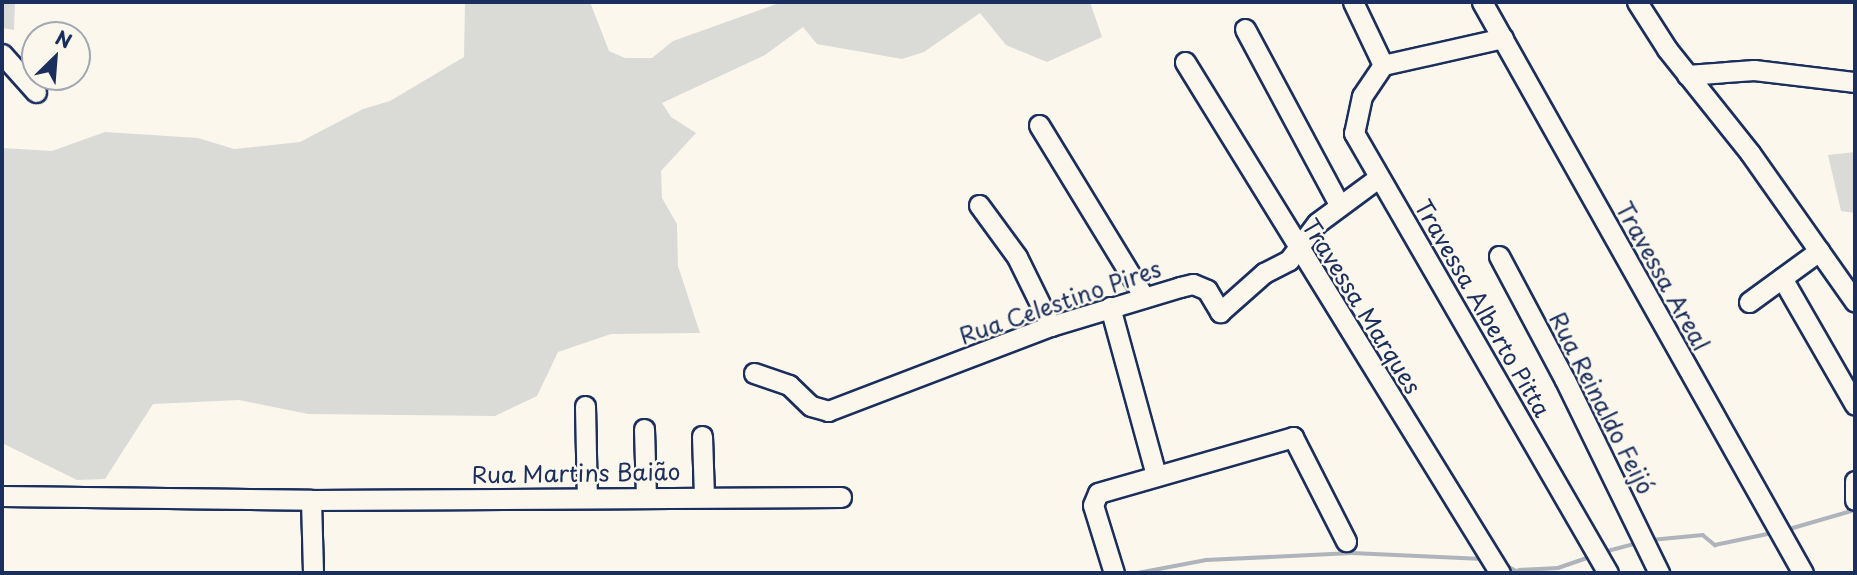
<!DOCTYPE html>
<html>
<head>
<meta charset="utf-8">
<style>
  body { margin:0 }
  #map { position:relative; width:1857px; height:575px; overflow:hidden; background:#fbf7ec; font-family:"Playpen Sans",sans-serif }
  div>[style] { position:absolute }
  .green>* { inset:0; background:#dadad7 }
  .stream>* { height:3.5px; margin:-1.75px; padding:0 1.75px; transform-origin:1.75px; border-radius:1.75px; background:#afb3bb }
  .roads { filter:drop-shadow(2px 0 #1b2f5e) drop-shadow(-2px 0 #1b2f5e) drop-shadow(0 2px #1b2f5e) drop-shadow(0 -2px #1b2f5e) }
  .minor>* { height:19px; margin:-9.5px; padding:0 9.5px; transform-origin:9.5px; border-radius:9.5px; background:#fbf7ec }
  span { translate:-50% -50%; white-space:nowrap; text-align:center; line-height:1.15; -webkit-text-stroke:5px #fbf7ec; paint-order:stroke }
  .street-label { font-size:23px; color:#1b2f5e }
  .frame { position:absolute; inset:0; border:4px solid #1b2f5e; pointer-events:none }
  .north { position:absolute; left:21px; top:21px; width:70px; height:70px; box-sizing:border-box; background:#fbf7ec; border:2px solid #a1a7b3; border-radius:50%; rotate:25deg; font-size:19px; font-weight:700; line-height:28px; text-align:center; color:#1b2f5e }
  .north::after { content:''; display:block; margin:auto; width:24px; height:32px; background:#1b2f5e; clip-path:polygon(50% 0,100% 100%,50% 72%,0 100%) }
</style>
</head>
<body>
<div id="map">
  <div class="green">
    <div style="clip-path:polygon(2px 2px,15px 2px,14px 30px,2px 28px)"></div>
    <div style="clip-path:polygon(465px 2px,590px 2px,609px 51px,625px 58px,652px 58px,673px 41px,782px 2px,1090px 2px,1102px 37px,1047px 62px,1006px 45px,980px 13px,924px 52px,902px 59px,817px 44px,803px 27px,765px 55px,662px 103px,671px 117px,696px 133px,661px 171px,662px 198px,677px 224px,678px 266px,700px 333px,611px 334px,558px 352px,537px 396px,495px 416px,308px 414px,239px 400px,153px 404px,105px 479px,77px 480px,2px 443px,2px 148px,52px 151px,105px 132px,198px 138px,234px 149px,300px 142px,363px 109px,390px 101px,464px 57px)"></div>
    <div style="clip-path:polygon(1855px 152px,1855px 213px,1841px 211px,1828px 155px)"></div>
  </div>
  <div class="stream">
    <div style="left:1786px;top:530px;width:72px;rotate:-16.2deg"></div>
    <div style="left:1651px;top:540px;width:52px;rotate:-5.5deg"></div>
    <div style="left:1703px;top:535px;width:16px;rotate:40deg"></div>
    <div style="left:1715px;top:545px;width:58px;rotate:-11.9deg"></div>
    <div style="left:1604px;top:552px;width:34px;rotate:-15deg"></div>
    <div style="left:1501px;top:563px;width:22px;rotate:27deg"></div>
    <div style="left:1519px;top:570px;width:39px;rotate:-3deg"></div>
    <div style="left:1558px;top:568px;width:34px;rotate:-19deg"></div>
    <div style="left:1138px;top:573px;width:69px;rotate:-10.8deg"></div>
    <div style="left:1206px;top:560px;width:146px;rotate:-2.7deg"></div>
    <div style="left:1352px;top:553px;width:131px;rotate:2.6deg"></div>
  </div>
  <div class="roads">
    <div class="minor">
      <div style="left:1353px;top:2px;width:70px;rotate:64.5deg"></div>
      <div style="left:1482px;top:2px;width:655px;rotate:60.66deg"></div>
      <div style="left:1637px;top:2px;width:56px;rotate:57.4deg"></div>
      <div style="left:1667px;top:49px;width:133px;rotate:51.4deg"></div>
      <div style="left:1750px;top:153px;width:182px;rotate:54.8deg"></div>
      <div style="left:1245px;top:29px;width:199px;rotate:61.8deg"></div>
      <div style="left:1503px;top:38px;width:123px;rotate:167.3deg"></div>
      <div style="left:1383px;top:65px;width:37px;rotate:124deg"></div>
      <div style="left:1362px;top:96px;width:38px;rotate:102deg"></div>
      <div style="left:1354px;top:133px;width:508px;rotate:60deg"></div>
      <div style="left:2px;top:54px;width:51px;rotate:48.2deg"></div>
      <div style="left:1185px;top:62px;width:600px;rotate:58.35deg"></div>
      <div style="left:1687px;top:75px;width:67px;rotate:-4.3deg"></div>
      <div style="left:1754px;top:70px;width:102px;rotate:6.8deg"></div>
      <div style="left:1039px;top:125px;width:202px;rotate:58.6deg"></div>
      <div style="left:979px;top:205px;width:64px;rotate:53.8deg"></div>
      <div style="left:1017px;top:257px;width:77px;rotate:63.8deg"></div>
      <div style="left:1499px;top:256px;width:140px;rotate:62deg"></div>
      <div style="left:1565px;top:380px;width:215px;rotate:64deg"></div>
      <div style="left:1782px;top:278px;width:146px;rotate:60.1deg"></div>
      <div style="left:1749px;top:302px;width:87px;rotate:-36.1deg"></div>
      <div style="left:1110px;top:307px;width:174px;rotate:74.7deg"></div>
      <div style="left:754px;top:373px;width:37px;rotate:19deg"></div>
      <div style="left:789px;top:385px;width:30px;rotate:44deg"></div>
      <div style="left:811px;top:406px;width:18px;rotate:16deg"></div>
      <div style="left:828px;top:411px;width:239px;rotate:-20.9deg"></div>
      <div style="left:1051px;top:326px;width:135px;rotate:-16.8deg"></div>
      <div style="left:1180px;top:287px;width:13px;rotate:-13deg"></div>
      <div style="left:1193px;top:284px;width:15px;rotate:23deg"></div>
      <div style="left:1207px;top:290px;width:26px;rotate:59deg"></div>
      <div style="left:1220px;top:312px;width:59px;rotate:-41.6deg"></div>
      <div style="left:1264px;top:273px;width:28px;rotate:-27deg"></div>
      <div style="left:1289px;top:260px;width:46px;rotate:-52.9deg"></div>
      <div style="left:1317px;top:223px;width:76px;rotate:-36.4deg"></div>
      <div style="left:585px;top:406px;width:92px;rotate:88.8deg"></div>
      <div style="left:644px;top:429px;width:66px;rotate:88.3deg"></div>
      <div style="left:702px;top:436px;width:60px;rotate:88.1deg"></div>
      <div style="left:1855px;top:481px;width:19px;rotate:90deg"></div>
      <div style="left:2px;top:496px;width:309px;rotate:0.7deg"></div>
      <div style="left:311px;top:500px;width:530px;rotate:-0.32deg"></div>
      <div style="left:311px;top:500px;width:73px;rotate:88.4deg"></div>
      <div style="left:1114px;top:573px;width:71px;rotate:-107.2deg"></div>
      <div style="left:1093px;top:505px;width:13px;rotate:-67deg"></div>
      <div style="left:1098px;top:493px;width:203px;rotate:-16deg"></div>
      <div style="left:1293px;top:437px;width:117px;rotate:63deg"></div>
    </div>
  </div>
  <div class="street-label">
    <span style="left:1663px;top:276px;rotate:61deg">Travessa Areal</span>
    <span style="left:1060px;top:302px;rotate:-19deg">Rua Celestino Pires</span>
    <span style="left:1362px;top:306px;rotate:58deg">Travessa Marques</span>
    <span style="left:1483px;top:308px;rotate:60deg">Travessa Alberto Pitta</span>
    <span style="left:1602px;top:403px;rotate:63deg">Rua Reinaldo Feijó</span>
    <span style="left:576px;top:473px;rotate:-1deg">Rua Martins Baião</span>
  </div>
  <div class="frame"></div>
  <div class="north">N</div>
</div>
</body>
</html>
